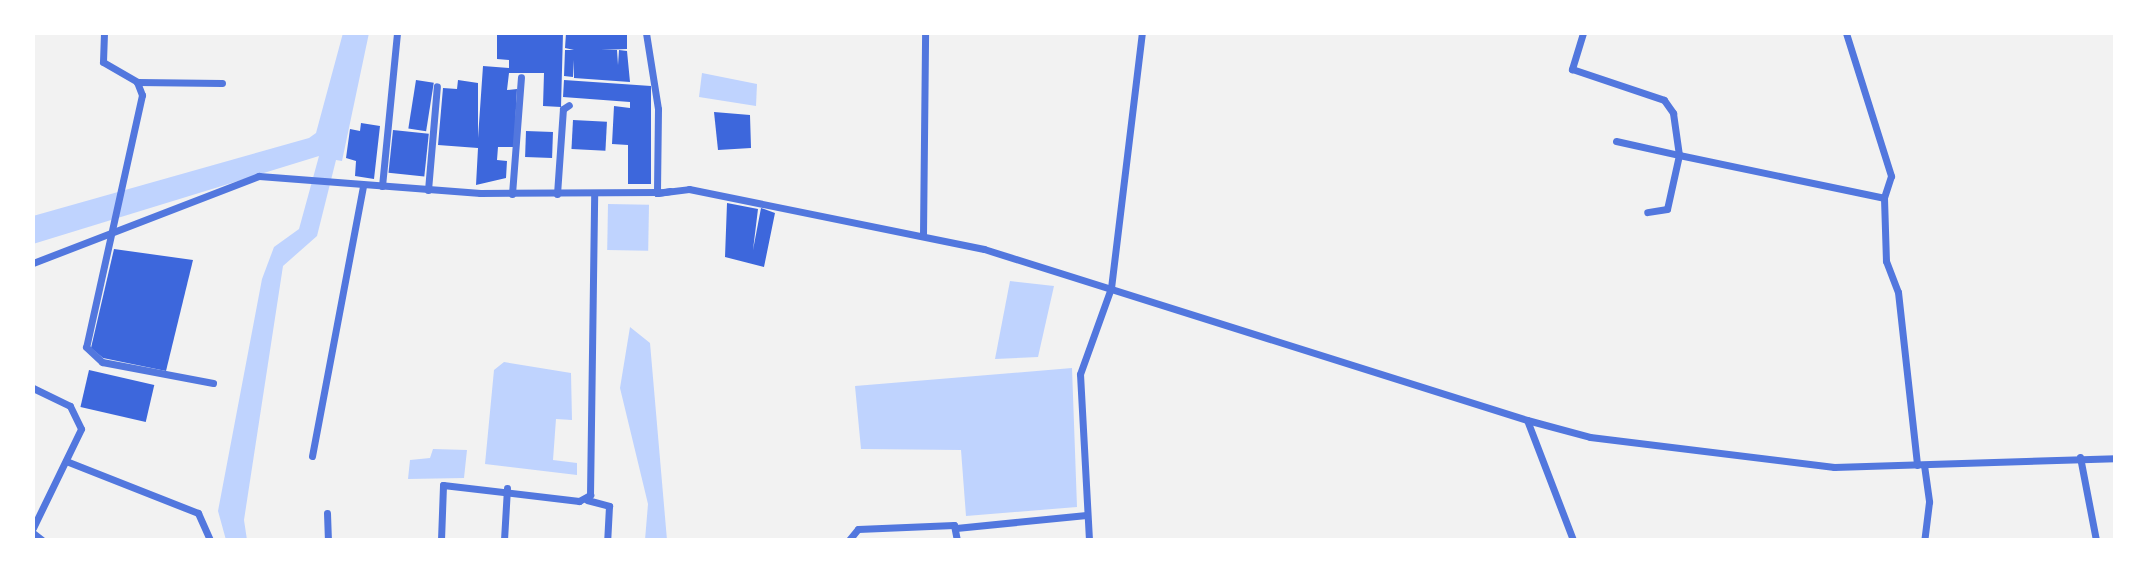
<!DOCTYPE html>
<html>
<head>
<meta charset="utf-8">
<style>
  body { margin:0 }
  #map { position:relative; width:2148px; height:573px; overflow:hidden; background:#f2f2f2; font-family:"Playfair Display",serif }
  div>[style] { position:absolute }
  .water>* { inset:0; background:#bfd3fe; transform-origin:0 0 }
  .building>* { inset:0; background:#3d67dc; transform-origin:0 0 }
  .minor>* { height:7px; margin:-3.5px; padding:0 3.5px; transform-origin:3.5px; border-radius:3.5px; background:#5277de }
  span { translate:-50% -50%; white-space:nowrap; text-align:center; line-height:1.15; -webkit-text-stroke:7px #fff; paint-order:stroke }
  .frame { position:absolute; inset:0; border:35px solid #fff; pointer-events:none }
</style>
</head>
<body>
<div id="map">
  <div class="water">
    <div style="clip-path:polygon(343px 33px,369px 33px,342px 161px,336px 160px,317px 236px,283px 266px,244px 520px,247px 540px,226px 540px,218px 511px,262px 279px,274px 247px,299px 229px,319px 156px,33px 244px,33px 216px,309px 138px,316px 133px)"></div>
    <div style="clip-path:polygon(702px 73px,757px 84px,756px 106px,699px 97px)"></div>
    <div style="left:608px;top:204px;width:41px;height:46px;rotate:1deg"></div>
    <div style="clip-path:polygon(1010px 281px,1054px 286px,1038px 357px,995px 359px)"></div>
    <div style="clip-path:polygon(630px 327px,650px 343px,667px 540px,645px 540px,648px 504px,620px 388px)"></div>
    <div style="clip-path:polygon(504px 362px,571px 373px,572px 420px,556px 419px,553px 460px,577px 463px,577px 475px,485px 464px,494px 370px)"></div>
    <div style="clip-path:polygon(1072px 368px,1077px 507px,966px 516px,961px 450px,861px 449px,855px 386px)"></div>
    <div style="clip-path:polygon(433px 449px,467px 450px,464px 478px,408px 479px,410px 460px,430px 458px)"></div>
  </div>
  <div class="building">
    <div style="clip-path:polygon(497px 33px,563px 33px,561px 107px,543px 106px,544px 73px,509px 73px,507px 90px,517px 89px,514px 147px,498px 147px,497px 160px,507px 161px,506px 178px,476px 185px,478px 148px,438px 145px,443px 88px,457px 89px,458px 80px,478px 83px,478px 138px,483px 66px,509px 68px,509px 60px,497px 59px)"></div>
    <div style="clip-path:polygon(566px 33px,627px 34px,627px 49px,601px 50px,617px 50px,618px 65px,619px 50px,627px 51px,630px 82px,574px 78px,574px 60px,573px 77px,564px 76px,565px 50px,574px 50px,565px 48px)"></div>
    <div style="left:416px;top:80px;width:18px;height:49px;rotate:9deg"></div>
    <div style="clip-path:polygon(564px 80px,651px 86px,651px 184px,628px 184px,628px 145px,612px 144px,614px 106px,630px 108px,630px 102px,563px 97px)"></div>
    <div style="clip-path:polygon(714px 112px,750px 115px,751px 148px,718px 150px)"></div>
    <div style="left:573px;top:120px;width:34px;height:29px;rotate:3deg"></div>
    <div style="clip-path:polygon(361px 123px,380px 126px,374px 179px,355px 176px,356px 161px,346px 158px,350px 129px,360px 131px)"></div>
    <div style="left:393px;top:130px;width:36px;height:43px;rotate:6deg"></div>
    <div style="left:526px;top:131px;width:27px;height:26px;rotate:2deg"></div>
    <div style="clip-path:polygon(727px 203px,758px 209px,753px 250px,761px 208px,775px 213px,764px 267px,725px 257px)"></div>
    <div style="clip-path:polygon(114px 249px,193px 260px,166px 371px,103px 358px,91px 348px)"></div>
    <div style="left:89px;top:370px;width:67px;height:38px;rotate:13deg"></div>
  </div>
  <div class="minor">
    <div style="left:104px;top:33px;width:29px;rotate:92deg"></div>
    <div style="left:103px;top:62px;width:39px;rotate:30deg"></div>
    <div style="left:137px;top:82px;width:14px;rotate:69deg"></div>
    <div style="left:142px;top:95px;width:258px;rotate:102.5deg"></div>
    <div style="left:86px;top:347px;width:22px;rotate:43deg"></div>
    <div style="left:102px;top:362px;width:113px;rotate:10.7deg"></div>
    <div style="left:646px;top:33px;width:77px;rotate:81deg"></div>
    <div style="left:658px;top:109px;width:84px;rotate:90.7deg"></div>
    <div style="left:1583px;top:33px;width:38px;rotate:107deg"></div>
    <div style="left:1572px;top:69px;width:97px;rotate:18.6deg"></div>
    <div style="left:1664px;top:100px;width:16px;rotate:55deg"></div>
    <div style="left:1673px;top:113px;width:42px;rotate:81.9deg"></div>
    <div style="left:1679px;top:155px;width:209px;rotate:11.8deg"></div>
    <div style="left:1846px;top:33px;width:150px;rotate:72.5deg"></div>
    <div style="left:1891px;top:176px;width:23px;rotate:108deg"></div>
    <div style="left:1884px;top:198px;width:63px;rotate:88.2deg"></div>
    <div style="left:1886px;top:261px;width:33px;rotate:69deg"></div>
    <div style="left:1898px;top:292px;width:174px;rotate:83.7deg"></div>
    <div style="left:137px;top:82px;width:85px;rotate:0.7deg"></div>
    <div style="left:1616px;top:141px;width:65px;rotate:12.5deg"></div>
    <div style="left:1679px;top:155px;width:55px;rotate:102.5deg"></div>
    <div style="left:1667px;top:209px;width:20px;rotate:171deg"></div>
    <div style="left:382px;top:186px;width:154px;rotate:-84.4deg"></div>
    <div style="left:428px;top:190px;width:104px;rotate:-85.1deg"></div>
    <div style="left:670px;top:191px;width:13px;rotate:171deg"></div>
    <div style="left:657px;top:193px;width:32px;rotate:-7deg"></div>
    <div style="left:689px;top:189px;width:301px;rotate:11.5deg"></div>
    <div style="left:984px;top:249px;width:569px;rotate:17.48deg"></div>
    <div style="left:1527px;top:420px;width:129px;rotate:69deg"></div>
    <div style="left:512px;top:194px;width:117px;rotate:-85.6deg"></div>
    <div style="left:557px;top:194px;width:85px;rotate:-86deg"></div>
    <div style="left:563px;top:109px;width:7px;rotate:-34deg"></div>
    <div style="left:923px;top:235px;width:202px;rotate:-89.4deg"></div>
    <div style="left:33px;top:263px;width:242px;rotate:-21.1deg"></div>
    <div style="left:259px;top:176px;width:222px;rotate:4.4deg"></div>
    <div style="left:480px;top:193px;width:179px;rotate:-0.3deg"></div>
    <div style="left:33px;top:388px;width:41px;rotate:25.9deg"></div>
    <div style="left:70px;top:406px;width:25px;rotate:64deg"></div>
    <div style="left:81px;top:429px;width:110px;rotate:115.9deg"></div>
    <div style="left:1527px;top:420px;width:65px;rotate:15.1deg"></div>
    <div style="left:1590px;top:437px;width:246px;rotate:7deg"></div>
    <div style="left:1834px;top:467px;width:281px;rotate:-1.8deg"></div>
    <div style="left:312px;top:456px;width:276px;rotate:-79.3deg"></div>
    <div style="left:2080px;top:457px;width:85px;rotate:79.1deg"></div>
    <div style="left:66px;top:461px;width:142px;rotate:21.5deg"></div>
    <div style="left:198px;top:513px;width:30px;rotate:66deg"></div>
    <div style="left:1924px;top:465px;width:37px;rotate:82deg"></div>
    <div style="left:1929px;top:502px;width:38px;rotate:97deg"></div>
    <div style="left:587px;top:500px;width:23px;rotate:15deg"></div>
    <div style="left:609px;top:506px;width:34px;rotate:93deg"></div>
    <div style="left:327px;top:513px;width:27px;rotate:88deg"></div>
    <div style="left:956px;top:528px;width:131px;rotate:-5.7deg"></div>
    <div style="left:33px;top:533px;width:11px;rotate:38deg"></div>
    <div style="left:441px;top:540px;width:55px;rotate:-87.9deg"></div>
    <div style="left:443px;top:485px;width:137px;rotate:6.7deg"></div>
    <div style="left:579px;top:501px;width:13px;rotate:-29deg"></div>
    <div style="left:590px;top:495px;width:300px;rotate:-89.2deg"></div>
    <div style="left:504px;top:540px;width:52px;rotate:-86.7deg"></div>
    <div style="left:849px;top:540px;width:14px;rotate:-51deg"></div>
    <div style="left:858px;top:529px;width:96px;rotate:-2.4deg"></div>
    <div style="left:954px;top:525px;width:15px;rotate:79deg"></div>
    <div style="left:1089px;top:540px;width:166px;rotate:-93.1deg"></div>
    <div style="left:1080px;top:374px;width:91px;rotate:-70.2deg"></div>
    <div style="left:1111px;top:288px;width:257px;rotate:-83.1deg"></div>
  </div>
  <div class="frame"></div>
</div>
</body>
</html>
